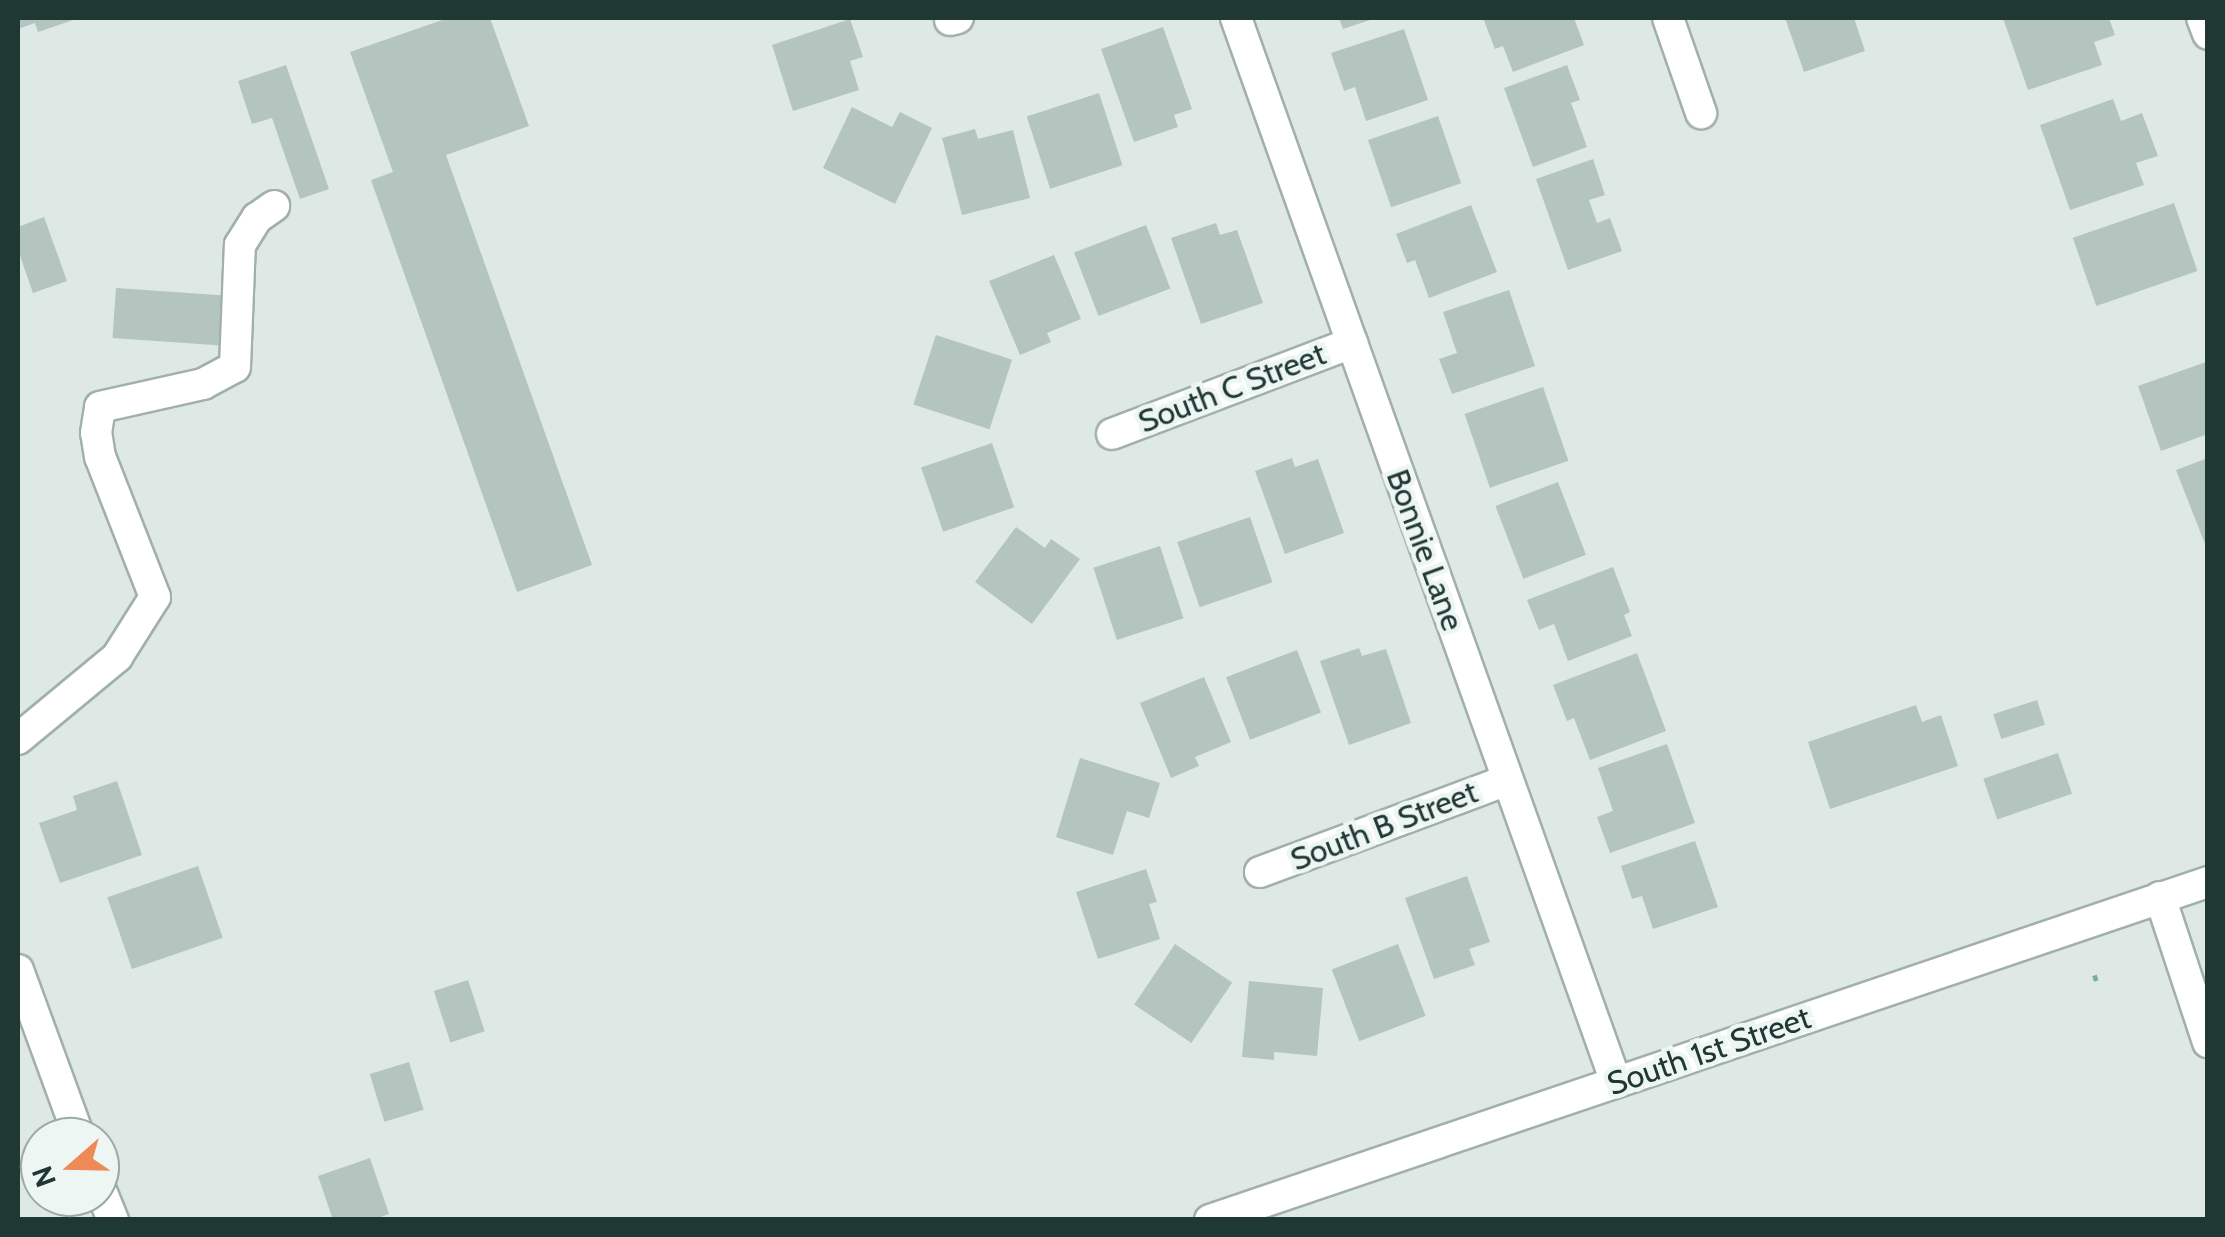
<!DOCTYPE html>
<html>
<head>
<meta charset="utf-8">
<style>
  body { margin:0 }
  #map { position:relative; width:2225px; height:1237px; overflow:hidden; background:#dee9e5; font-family:Cabin,sans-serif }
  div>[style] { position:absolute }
  .building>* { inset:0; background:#b4c4be; transform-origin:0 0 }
  .path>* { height:6px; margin-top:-3px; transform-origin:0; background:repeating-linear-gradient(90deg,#7faca2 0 5px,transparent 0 13px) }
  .roads { filter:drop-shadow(2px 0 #a1b0ac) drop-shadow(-2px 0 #a1b0ac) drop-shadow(0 2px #a1b0ac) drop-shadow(0 -2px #a1b0ac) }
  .minor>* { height:30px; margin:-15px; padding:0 15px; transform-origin:15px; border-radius:15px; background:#fff }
  .tertiary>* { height:30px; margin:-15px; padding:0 15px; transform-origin:15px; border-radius:15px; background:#fff }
  .secondary>* { height:30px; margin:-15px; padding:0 15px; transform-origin:15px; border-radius:15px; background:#fff }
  span { translate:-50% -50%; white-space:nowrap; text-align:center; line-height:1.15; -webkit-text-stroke:9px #eef6f3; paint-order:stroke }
  .street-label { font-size:32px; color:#203834 }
  .frame { position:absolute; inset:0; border:20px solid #203834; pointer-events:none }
  .north { position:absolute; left:20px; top:1117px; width:100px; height:100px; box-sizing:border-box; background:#eef6f3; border:2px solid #9caaa7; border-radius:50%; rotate:250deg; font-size:28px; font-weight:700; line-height:40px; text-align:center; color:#203834 }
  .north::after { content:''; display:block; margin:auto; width:35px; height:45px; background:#ed8a58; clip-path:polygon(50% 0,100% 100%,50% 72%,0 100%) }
</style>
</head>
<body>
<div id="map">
  <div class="building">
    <div style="clip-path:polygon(18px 18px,79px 18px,38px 32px,35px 23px,18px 29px)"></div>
    <div style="clip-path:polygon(448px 18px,490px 18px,529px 126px,446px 155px,592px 565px,517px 592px,371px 180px,393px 172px,350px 52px)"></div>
    <div style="clip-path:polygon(1339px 18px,1376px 18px,1343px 29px)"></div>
    <div style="clip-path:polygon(1483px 18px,1574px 18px,1584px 45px,1513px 72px,1503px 46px,1495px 49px)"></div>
    <div style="clip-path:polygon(1785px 18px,1854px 18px,1865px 51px,1804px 72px)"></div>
    <div style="clip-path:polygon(2003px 18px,2109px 18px,2115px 35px,2094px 42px,2102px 65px,2028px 90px)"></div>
    <div style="clip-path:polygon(850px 19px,863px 57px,850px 61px,859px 90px,793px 111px,772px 45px)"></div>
    <div style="clip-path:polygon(1163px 27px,1192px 109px,1174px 115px,1178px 127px,1134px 142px,1101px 49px)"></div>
    <div style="clip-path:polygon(1404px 29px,1428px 100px,1366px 121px,1355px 87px,1344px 91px,1331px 53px)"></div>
    <div style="clip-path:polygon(286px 65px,329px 189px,300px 199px,272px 118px,252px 124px,238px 81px)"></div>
    <div style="clip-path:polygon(1567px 65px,1580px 100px,1571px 103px,1587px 147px,1533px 167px,1504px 88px)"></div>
    <div style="left:1099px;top:93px;width:76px;height:76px;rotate:72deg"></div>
    <div style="clip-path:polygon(2113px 99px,2121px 121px,2142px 113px,2158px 156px,2136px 163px,2144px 185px,2070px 210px,2040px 125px)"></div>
    <div style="clip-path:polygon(852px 107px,892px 127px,900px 112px,932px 128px,895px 204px,823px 168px)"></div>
    <div style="left:1438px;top:116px;width:71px;height:74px;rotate:71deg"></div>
    <div style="clip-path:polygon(975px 129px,978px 139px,1013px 130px,1030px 198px,962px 215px,942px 138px)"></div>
    <div style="clip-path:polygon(1593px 159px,1605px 195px,1589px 200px,1597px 223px,1610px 218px,1622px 251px,1568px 270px,1536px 179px)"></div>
    <div style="left:2174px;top:203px;width:72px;height:107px;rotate:71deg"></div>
    <div style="clip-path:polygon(1471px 205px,1497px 272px,1429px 298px,1415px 260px,1407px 263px,1396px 234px)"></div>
    <div style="clip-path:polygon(44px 217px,67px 281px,33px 293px,18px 250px,18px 227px)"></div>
    <div style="clip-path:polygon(1216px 223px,1220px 235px,1237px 230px,1263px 303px,1201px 324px,1171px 238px)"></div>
    <div style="left:1146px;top:225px;width:68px;height:77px;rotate:69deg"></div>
    <div style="clip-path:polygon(1054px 255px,1081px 319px,1047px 333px,1051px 342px,1020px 355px,989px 281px)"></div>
    <div style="left:116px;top:288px;width:109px;height:50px;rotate:4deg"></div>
    <div style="clip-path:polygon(1509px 290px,1535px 366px,1452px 394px,1439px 359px,1457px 353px,1443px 312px)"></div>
    <div style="left:936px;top:335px;width:80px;height:73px;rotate:18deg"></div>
    <div style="clip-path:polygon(2206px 362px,2208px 434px,2161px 451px,2138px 386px)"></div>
    <div style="left:1543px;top:387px;width:78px;height:83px;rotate:71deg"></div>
    <div style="left:992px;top:443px;width:68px;height:75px;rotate:71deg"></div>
    <div style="clip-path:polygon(1292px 458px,1295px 467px,1318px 459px,1344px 533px,1285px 554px,1255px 471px)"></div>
    <div style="clip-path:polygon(2208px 458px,2208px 549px,2207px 549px,2176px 470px)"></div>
    <div style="left:1558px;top:482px;width:78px;height:67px;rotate:69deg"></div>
    <div style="left:1250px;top:517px;width:69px;height:77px;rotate:71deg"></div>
    <div style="clip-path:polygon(1016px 527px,1045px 548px,1051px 539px,1080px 559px,1032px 624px,975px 582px)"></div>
    <div style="left:1160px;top:546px;width:76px;height:70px;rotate:72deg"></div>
    <div style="clip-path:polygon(1613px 567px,1630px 612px,1624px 615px,1632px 636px,1568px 661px,1554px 624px,1539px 630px,1527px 600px)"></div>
    <div style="clip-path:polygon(1359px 648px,1362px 656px,1386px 649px,1411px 723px,1349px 745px,1320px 661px)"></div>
    <div style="left:1297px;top:650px;width:67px;height:76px;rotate:69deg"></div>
    <div style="clip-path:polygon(1637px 653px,1666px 731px,1590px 760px,1574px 718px,1567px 721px,1553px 685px)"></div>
    <div style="clip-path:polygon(1204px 677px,1231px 742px,1195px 757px,1199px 766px,1171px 778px,1140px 703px)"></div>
    <div style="left:2037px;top:700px;width:26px;height:46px;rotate:72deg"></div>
    <div style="clip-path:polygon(1916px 705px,1922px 722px,1941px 715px,1958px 766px,1830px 809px,1808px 742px)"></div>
    <div style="clip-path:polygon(1667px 744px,1695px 823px,1610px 853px,1597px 817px,1613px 811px,1598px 768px)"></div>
    <div style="left:2058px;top:753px;width:43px;height:79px;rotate:71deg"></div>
    <div style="clip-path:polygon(1080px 758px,1160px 783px,1149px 818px,1127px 811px,1113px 855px,1056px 837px)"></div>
    <div style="clip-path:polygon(117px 781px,142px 855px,60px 883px,39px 823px,77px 810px,73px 796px)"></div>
    <div style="clip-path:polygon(1695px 841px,1718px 907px,1653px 929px,1642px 896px,1632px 899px,1621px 866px)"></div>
    <div style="left:198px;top:866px;width:76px;height:96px;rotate:71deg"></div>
    <div style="clip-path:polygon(1146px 869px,1157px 902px,1149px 904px,1160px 939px,1098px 959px,1076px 892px)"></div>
    <div style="clip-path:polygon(1467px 876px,1490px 942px,1469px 949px,1475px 965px,1434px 979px,1405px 898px)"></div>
    <div style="left:1175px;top:944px;width:69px;height:73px;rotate:34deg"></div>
    <div style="left:1398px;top:944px;width:77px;height:71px;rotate:69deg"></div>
    <div style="left:468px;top:980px;width:54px;height:36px;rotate:72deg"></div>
    <div style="clip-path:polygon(1249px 981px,1323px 988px,1317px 1056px,1274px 1052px,1274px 1060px,1242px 1057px)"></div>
    <div style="left:409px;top:1062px;width:50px;height:41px;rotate:73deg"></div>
    <div style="clip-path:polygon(370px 1158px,389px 1214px,372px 1220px,333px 1220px,318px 1176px)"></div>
  </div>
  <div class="path">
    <div style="left:2093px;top:979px;width:9px;rotate:-18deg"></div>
  </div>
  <div class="roads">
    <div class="minor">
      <div style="left:1236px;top:18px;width:1130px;rotate:70.35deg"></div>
      <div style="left:1668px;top:18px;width:101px;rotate:70.8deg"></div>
      <div style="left:2202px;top:18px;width:17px;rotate:69deg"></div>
      <div style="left:950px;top:20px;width:8px;rotate:-14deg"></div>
      <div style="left:1112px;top:434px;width:257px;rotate:-20.8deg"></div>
      <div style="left:18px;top:739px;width:129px;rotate:-39.6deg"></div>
      <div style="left:117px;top:657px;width:71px;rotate:-57.7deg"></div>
      <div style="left:155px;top:597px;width:150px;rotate:-111.4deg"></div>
      <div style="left:100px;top:457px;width:24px;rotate:-99deg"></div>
      <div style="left:96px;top:433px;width:26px;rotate:-81deg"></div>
      <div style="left:100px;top:407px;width:106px;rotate:-12.6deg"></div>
      <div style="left:203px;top:384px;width:36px;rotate:-28deg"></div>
      <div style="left:235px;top:367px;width:122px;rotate:-87.7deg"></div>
      <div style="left:240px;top:245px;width:32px;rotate:-58deg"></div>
      <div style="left:257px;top:218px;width:21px;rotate:-35deg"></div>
      <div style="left:1260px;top:872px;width:264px;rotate:-20.4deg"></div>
      <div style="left:18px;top:970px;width:178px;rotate:69.9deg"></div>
      <div style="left:100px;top:1188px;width:35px;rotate:68deg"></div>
    </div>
    <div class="tertiary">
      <div style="left:2160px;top:897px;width:153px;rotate:71.7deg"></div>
    </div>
    <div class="secondary">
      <div style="left:1210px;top:1220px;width:1054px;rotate:-18.71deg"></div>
    </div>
  </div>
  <div class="street-label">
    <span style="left:1232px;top:388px;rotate:-21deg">South C Street</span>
    <span style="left:1425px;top:550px;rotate:70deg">Bonnie Lane</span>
    <span style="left:1384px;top:826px;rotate:-21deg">South B Street</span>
    <span style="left:1709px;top:1051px;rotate:-19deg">South 1st Street</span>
  </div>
  <div class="frame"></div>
  <div class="north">N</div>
</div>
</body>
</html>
